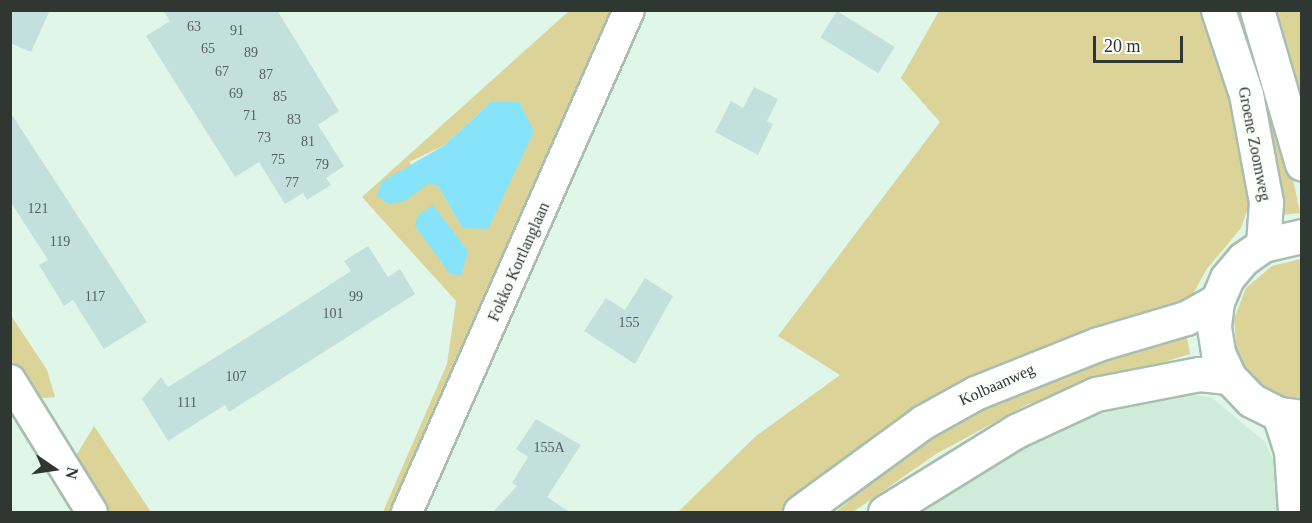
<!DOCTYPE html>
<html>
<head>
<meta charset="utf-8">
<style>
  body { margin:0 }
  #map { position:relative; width:1312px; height:523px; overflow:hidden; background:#e0f6e8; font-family:"Times New Roman",serif }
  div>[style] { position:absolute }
  .built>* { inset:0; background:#ceecd9 }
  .green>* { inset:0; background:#dbd397 }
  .water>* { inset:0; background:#86e3fa }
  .building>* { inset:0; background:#c4e0dc; transform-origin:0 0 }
  .roads { filter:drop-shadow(2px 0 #a8beb0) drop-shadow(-2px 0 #a8beb0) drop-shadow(0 2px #a8beb0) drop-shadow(0 -2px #a8beb0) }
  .minor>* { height:30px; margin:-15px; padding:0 15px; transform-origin:15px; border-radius:15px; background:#fff }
  .tertiary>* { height:33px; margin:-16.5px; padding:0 16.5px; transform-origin:16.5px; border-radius:16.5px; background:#fff }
  .secondary>* { height:33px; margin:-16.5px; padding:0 16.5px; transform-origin:16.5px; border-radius:16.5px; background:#fff }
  span { translate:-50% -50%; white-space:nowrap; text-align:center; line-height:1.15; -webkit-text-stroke:6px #fafefb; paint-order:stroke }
  .number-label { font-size:14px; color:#54615c }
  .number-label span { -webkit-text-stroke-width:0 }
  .street-label { font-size:16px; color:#2f3732 }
  .frame { position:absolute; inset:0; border:12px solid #2f3732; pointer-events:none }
  .north { position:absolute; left:24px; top:439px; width:60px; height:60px; -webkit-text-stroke:4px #fafefb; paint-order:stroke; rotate:103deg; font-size:16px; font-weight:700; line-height:24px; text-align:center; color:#2f3732 }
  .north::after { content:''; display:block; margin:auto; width:21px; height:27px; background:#2f3732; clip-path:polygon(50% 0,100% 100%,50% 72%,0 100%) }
  .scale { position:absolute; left:1093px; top:36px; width:90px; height:27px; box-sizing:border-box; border:3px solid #2f3732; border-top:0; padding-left:8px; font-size:18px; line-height:21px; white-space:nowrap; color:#2f3732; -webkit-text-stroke:4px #fafefb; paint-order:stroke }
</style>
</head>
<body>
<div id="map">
  <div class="built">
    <div style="clip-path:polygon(1178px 391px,1212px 398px,1265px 442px,1281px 476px,1285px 512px,909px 512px,996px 455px,1129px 401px)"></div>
  </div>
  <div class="green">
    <div style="clip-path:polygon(evenodd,569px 11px,623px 11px,396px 512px,383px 512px,447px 364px,456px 301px,362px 197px,569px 11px,491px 102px,462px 228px,438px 186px,429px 182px,409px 162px,445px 145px,491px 102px)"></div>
    <div style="clip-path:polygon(939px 11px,1205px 11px,1215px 37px,1253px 193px,1241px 228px,1206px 270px,1193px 294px,1166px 313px,799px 497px,783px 512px,678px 512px,756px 436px,840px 375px,778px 336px,940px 122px,901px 78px)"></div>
    <div style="clip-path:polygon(1227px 11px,1250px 11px,1271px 73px,1300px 213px,1281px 215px)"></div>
    <div style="clip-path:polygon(1270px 11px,1301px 11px,1301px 117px)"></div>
    <div style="clip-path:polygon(1301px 259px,1301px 398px,1284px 397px,1255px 381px,1237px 353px,1234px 319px,1246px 288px,1272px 266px)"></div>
    <div style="clip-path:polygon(10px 314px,47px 370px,55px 397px,43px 398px,30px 393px,11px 359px)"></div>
    <div style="clip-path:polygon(1186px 332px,1190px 354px,1028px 404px,936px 454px,853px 512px,836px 512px,925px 437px,1013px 389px)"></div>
    <div style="clip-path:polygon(94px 426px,151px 512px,100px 512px,74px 459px)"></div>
  </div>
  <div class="water">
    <div style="clip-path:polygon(491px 102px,519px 102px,534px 131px,488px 229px,462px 228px,438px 186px,429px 183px,405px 201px,389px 204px,377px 196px,381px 182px,445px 145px)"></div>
    <div style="clip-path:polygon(433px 205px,468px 251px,461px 276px,449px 273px,415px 226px,418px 215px)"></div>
  </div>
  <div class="building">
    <div style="clip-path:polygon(10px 10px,50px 10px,31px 52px,10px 43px)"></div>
    <div style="clip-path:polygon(163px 10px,277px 10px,339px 111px,318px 125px,344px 166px,326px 178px,331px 185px,307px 200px,303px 193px,285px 204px,259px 162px,235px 177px,146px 36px,170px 21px)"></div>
    <div style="left:837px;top:11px;width:68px;height:31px;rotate:32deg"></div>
    <div style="clip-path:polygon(754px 87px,778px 99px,767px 121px,773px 124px,758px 155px,715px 132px,731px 101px,743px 108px)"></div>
    <div style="clip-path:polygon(10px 112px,147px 322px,104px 349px,73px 300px,64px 306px,58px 296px,39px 265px,48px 260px,10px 201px)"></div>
    <div style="clip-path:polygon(368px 246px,388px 277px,400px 269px,415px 294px,229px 412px,225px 405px,168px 441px,142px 399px,161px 377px,168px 387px,288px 312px,351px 271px,344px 261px)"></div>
    <div style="clip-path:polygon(645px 278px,673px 296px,635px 364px,584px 331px,606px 298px,625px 310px)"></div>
    <div style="clip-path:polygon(536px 419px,581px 445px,547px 497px,571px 513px,492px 513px,517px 486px,512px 483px,528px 457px,516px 449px)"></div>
  </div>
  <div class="roads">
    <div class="minor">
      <div style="left:10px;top:380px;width:155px;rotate:58.2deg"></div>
      <div style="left:407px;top:512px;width:549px;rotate:-66.14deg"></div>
    </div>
    <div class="tertiary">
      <div style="left:800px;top:512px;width:152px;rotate:-36.2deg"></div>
      <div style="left:923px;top:422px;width:60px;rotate:-29.1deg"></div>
      <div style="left:975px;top:393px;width:132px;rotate:-21.7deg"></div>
      <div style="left:1098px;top:344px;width:92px;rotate:-16.5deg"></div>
      <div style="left:1186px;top:318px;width:35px;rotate:-29deg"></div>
      <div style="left:885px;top:512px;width:154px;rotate:-31.7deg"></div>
      <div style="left:1016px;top:431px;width:88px;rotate:-24.8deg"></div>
      <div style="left:1096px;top:394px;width:105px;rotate:-11deg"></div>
      <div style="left:1199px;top:374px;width:30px;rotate:6deg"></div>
    </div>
    <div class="secondary">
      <div style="left:1218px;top:10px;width:89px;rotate:71.6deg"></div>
      <div style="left:1246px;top:94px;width:110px;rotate:79.5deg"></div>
      <div style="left:1266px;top:202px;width:43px;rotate:94deg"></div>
      <div style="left:1257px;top:10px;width:160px;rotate:73.7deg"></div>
      <div style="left:1302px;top:236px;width:40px;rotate:167deg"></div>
      <div style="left:1263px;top:245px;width:24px;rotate:145deg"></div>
      <div style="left:1243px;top:259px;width:25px;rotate:130deg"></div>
      <div style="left:1227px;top:278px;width:25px;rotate:113deg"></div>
      <div style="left:1217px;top:301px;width:26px;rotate:97deg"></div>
      <div style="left:1214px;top:327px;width:26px;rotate:81deg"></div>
      <div style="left:1218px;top:353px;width:26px;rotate:65deg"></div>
      <div style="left:1229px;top:377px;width:32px;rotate:46deg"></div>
      <div style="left:1251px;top:400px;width:31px;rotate:27deg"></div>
      <div style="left:1279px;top:414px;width:23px;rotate:7deg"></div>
      <div style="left:1279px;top:414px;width:38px;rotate:72deg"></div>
      <div style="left:1291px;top:450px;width:62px;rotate:86.3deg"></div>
    </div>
  </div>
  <div class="number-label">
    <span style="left:194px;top:27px">63</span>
    <span style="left:237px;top:31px">91</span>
    <span style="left:208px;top:49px">65</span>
    <span style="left:251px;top:53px">89</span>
    <span style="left:222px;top:72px">67</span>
    <span style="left:266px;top:75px">87</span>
    <span style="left:236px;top:94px">69</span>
    <span style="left:280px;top:97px">85</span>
    <span style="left:250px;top:116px">71</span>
    <span style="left:294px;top:120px">83</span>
    <span style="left:264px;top:138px">73</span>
    <span style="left:308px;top:142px">81</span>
    <span style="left:278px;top:160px">75</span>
    <span style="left:322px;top:165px">79</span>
    <span style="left:292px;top:183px">77</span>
    <span style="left:38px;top:209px">121</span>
    <span style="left:60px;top:242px">119</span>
    <span style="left:95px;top:297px">117</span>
    <span style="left:356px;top:297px">99</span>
    <span style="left:333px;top:314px">101</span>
    <span style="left:629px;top:323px">155</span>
    <span style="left:236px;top:377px">107</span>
    <span style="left:187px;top:403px">111</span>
    <span style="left:549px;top:448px">155A</span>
  </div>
  <div class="street-label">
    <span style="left:1254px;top:144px;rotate:79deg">Groene Zoomweg</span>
    <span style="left:519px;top:262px;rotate:-66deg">Fokko Kortlanglaan</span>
    <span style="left:997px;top:385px;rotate:-24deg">Kolbaanweg</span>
  </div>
  <div class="frame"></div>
  <div class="north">N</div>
  <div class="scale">20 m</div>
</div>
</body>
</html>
